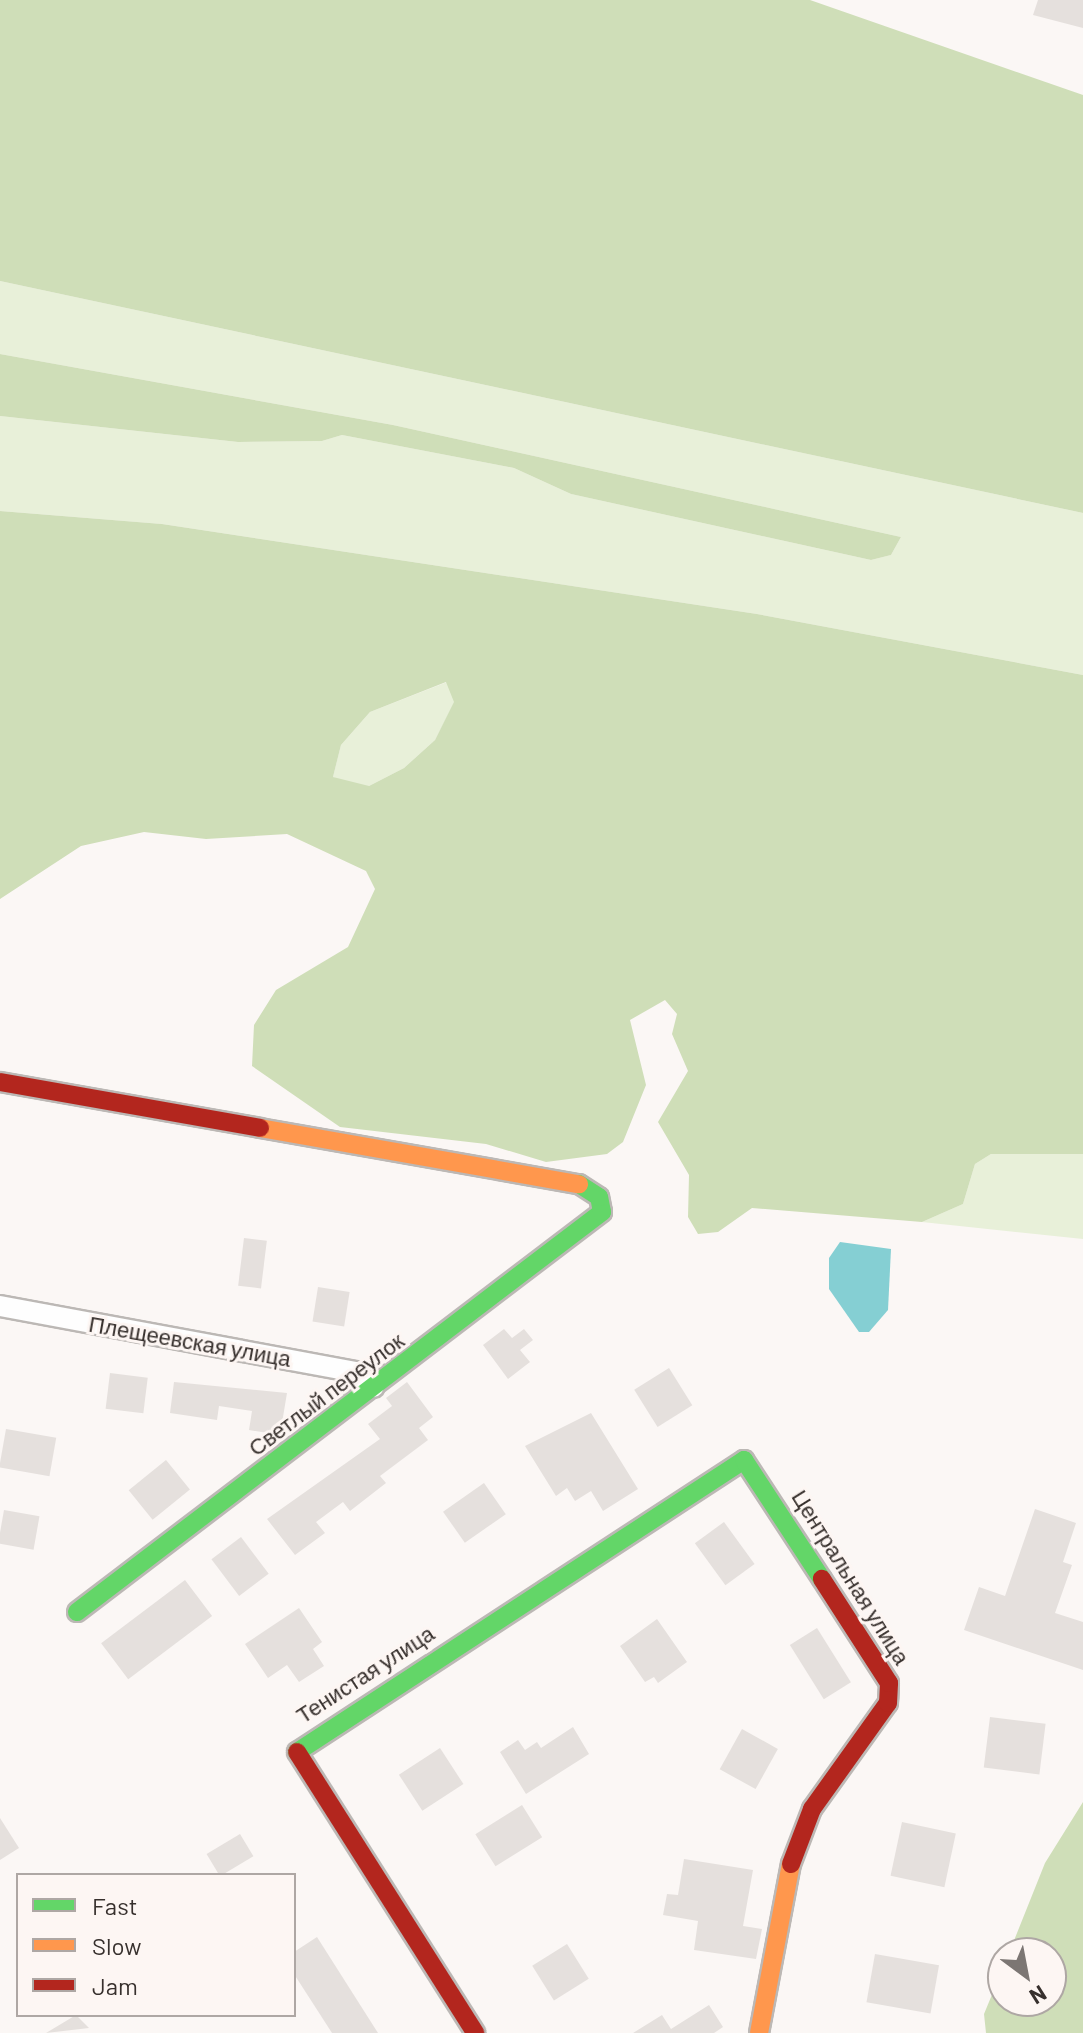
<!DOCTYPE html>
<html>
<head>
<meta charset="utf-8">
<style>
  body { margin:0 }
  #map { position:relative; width:1083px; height:2033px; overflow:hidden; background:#fbf7f5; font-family:Barlow,sans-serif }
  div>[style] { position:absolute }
  .green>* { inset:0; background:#e8f0d9 }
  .forest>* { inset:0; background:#cfdeb8 }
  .water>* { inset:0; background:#85cfd3 }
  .building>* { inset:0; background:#e5e0dd; transform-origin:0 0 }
  .roads { filter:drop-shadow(2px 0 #bcb8b5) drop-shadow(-2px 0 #bcb8b5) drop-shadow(0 2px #bcb8b5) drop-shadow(0 -2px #bcb8b5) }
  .street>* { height:20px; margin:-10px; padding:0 10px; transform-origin:10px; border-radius:10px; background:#fefefe }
  .fast>* { height:18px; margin:-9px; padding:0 9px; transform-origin:9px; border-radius:9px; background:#63d668 }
  .slow>* { height:18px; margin:-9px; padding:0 9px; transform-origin:9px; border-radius:9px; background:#ff974d }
  .jam>* { height:18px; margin:-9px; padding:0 9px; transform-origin:9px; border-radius:9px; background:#b3261e }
  span { translate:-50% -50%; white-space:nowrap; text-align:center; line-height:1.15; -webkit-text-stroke:6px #fdf6f3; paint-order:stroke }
  .street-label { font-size:22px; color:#37302d }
  .legend { position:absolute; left:16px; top:1873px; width:280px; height:144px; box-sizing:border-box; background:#fdf6f3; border:2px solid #aea7a4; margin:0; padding:10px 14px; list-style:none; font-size:24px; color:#37302d }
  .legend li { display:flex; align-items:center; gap:16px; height:40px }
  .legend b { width:40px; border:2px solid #aea7a4 }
  .north { position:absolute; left:987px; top:1937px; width:80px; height:80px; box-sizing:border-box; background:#fdf6f3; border:2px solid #aea7a4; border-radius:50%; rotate:148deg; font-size:22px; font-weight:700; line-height:32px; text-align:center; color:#37302d }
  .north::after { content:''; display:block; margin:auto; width:28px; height:36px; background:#7c7673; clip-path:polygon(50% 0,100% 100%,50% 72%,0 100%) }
</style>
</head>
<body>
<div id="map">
  <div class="green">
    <div style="clip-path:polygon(0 281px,1083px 513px,1083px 675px,757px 614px,162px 524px,0 511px,0 416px,238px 442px,322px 441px,342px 435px,514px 468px,571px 494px,871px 560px,891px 555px,901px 537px,393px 425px,0 354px)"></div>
    <div style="clip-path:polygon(447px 682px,455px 702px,435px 740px,404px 768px,369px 786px,351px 786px,333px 777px,341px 745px,370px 712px)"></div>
    <div style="clip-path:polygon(991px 1154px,1083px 1154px,1083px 1239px,922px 1222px,963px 1204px,975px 1164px)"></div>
  </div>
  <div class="forest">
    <div style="clip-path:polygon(0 0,810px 0,1083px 95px,1083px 513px,0 281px)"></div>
    <div style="clip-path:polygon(0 354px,393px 425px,901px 537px,891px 555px,871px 560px,571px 494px,514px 468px,342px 435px,322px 441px,238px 442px,0 416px)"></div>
    <div style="clip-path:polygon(evenodd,0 511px,162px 524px,757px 614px,1083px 675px,1083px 1154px,991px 1154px,975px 1164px,963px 1204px,922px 1222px,752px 1208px,718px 1232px,698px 1234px,688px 1217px,689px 1175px,658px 1122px,688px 1071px,672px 1034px,677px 1014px,665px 1000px,630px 1020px,646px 1085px,623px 1142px,607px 1154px,546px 1162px,486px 1144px,340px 1127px,252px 1066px,254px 1025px,276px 990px,348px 947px,375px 889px,366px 871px,287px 834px,206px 839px,144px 832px,81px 846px,0 899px,0 511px,446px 682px,454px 702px,435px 740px,404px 768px,369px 786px,333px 777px,341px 745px,370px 712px,446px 682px)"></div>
    <div style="clip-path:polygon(1083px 1802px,1083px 2033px,986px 2033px,984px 2014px,1003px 1968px,1003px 2001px,1051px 2001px,1051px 1953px,1009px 1953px,1045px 1863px)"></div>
  </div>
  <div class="water">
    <div style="clip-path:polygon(840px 1242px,891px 1249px,888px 1310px,869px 1332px,859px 1332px,829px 1289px,829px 1258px)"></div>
  </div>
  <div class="building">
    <div style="clip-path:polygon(1038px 0,1083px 0,1083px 28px,1033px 15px)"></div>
    <div style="left:244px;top:1238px;width:23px;height:48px;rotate:7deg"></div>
    <div style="left:318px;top:1287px;width:32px;height:35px;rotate:9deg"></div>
    <div style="clip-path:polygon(504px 1329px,512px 1338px,524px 1329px,533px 1340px,520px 1350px,530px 1362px,508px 1379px,483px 1345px)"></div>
    <div style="left:669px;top:1368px;width:44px;height:41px;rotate:58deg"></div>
    <div style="left:110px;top:1373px;width:38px;height:36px;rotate:7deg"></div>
    <div style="clip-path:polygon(174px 1382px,287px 1393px,280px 1435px,249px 1430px,252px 1411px,219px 1406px,217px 1420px,170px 1413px)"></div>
    <div style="clip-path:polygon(407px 1382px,433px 1417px,419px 1428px,428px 1440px,380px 1476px,386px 1483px,350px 1511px,343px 1502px,316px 1522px,325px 1533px,295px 1555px,267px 1519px,380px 1439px,368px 1424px,392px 1406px,386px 1398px)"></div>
    <div style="clip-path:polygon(591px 1413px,638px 1489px,603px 1511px,591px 1491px,575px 1501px,567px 1488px,556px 1496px,525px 1446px)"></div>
    <div style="left:6px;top:1429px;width:51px;height:39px;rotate:10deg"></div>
    <div style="left:166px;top:1460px;width:38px;height:48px;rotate:51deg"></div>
    <div style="left:484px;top:1483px;width:38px;height:50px;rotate:55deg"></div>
    <div style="clip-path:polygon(1035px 1509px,1076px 1523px,1063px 1562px,1072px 1565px,1055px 1613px,1083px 1622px,1083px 1670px,964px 1630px,979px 1587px,1005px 1596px)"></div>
    <div style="left:4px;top:1510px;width:36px;height:34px;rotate:10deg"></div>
    <div style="left:724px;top:1522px;width:52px;height:36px;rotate:54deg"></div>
    <div style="left:241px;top:1537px;width:46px;height:37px;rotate:53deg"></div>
    <div style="left:185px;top:1580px;width:45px;height:105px;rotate:53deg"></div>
    <div style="clip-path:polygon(299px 1608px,322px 1642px,313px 1649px,324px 1666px,299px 1682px,287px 1665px,268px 1678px,245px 1644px)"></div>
    <div style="clip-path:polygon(657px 1619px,687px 1662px,658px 1683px,654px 1677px,645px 1682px,620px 1646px)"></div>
    <div style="left:817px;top:1628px;width:64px;height:32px;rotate:58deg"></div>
    <div style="left:990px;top:1717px;width:56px;height:51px;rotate:7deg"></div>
    <div style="clip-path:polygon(573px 1727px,589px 1754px,526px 1794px,500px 1752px,518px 1740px,525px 1750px,537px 1742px,541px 1748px)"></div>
    <div style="left:742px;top:1729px;width:41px;height:46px;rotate:29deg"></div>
    <div style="left:440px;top:1748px;width:43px;height:49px;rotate:57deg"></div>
    <div style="left:522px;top:1805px;width:38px;height:55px;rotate:58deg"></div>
    <div style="clip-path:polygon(0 1818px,19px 1848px,0 1860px)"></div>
    <div style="left:902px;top:1822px;width:55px;height:55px;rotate:12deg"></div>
    <div style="left:240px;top:1834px;width:26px;height:39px;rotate:59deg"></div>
    <div style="clip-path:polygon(684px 1859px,753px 1870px,743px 1926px,762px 1929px,756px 1959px,694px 1950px,698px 1921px,663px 1915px,667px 1894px,678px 1895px)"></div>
    <div style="clip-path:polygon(317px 1937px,378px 2033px,332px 2033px,294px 1974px,294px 1952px)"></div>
    <div style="left:567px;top:1944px;width:41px;height:41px;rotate:58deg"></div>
    <div style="left:875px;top:1954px;width:65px;height:49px;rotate:10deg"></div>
    <div style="clip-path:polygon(709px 2005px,723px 2027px,714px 2033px,633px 2033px,662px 2015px,671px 2029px)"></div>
    <div style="clip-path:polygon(76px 2015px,89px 2028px,46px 2033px)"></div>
  </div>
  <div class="roads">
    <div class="street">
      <div style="left:0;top:1306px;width:362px;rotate:10.5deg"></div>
      <div style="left:356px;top:1372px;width:23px;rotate:40deg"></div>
    </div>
    <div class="fast">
      <div style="left:77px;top:1612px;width:660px;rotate:-37.3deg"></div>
      <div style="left:602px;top:1212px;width:15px;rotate:-101deg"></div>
      <div style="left:599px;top:1197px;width:24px;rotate:-147deg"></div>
      <div style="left:297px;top:1752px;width:534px;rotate:-33.15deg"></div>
      <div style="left:744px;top:1460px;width:142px;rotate:56.8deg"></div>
    </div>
    <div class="slow">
      <div style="left:260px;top:1128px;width:324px;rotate:10deg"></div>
      <div style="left:759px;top:2033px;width:172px;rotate:-79.3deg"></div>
    </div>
    <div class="jam">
      <div style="left:0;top:1082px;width:264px;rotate:10deg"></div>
      <div style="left:297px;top:1752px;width:333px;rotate:57.6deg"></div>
      <div style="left:791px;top:1864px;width:59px;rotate:-69.1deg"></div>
      <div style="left:812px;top:1809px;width:130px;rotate:-54.4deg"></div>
      <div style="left:888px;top:1703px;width:20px;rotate:-87deg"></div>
      <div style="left:889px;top:1683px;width:124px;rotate:-122.8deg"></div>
    </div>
  </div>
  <div class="street-label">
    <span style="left:190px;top:1341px;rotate:10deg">Плещеевская улица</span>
    <span style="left:326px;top:1394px;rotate:-37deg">Светлый переулок</span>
    <span style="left:851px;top:1577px;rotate:58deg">Центральная улица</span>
    <span style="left:365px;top:1674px;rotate:-33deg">Тенистая улица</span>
  </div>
  <ul class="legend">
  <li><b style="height:10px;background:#63d668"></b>Fast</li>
  <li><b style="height:10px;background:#ff974d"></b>Slow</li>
  <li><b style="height:10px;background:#b3261e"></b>Jam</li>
  </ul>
  <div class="north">N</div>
</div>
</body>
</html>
